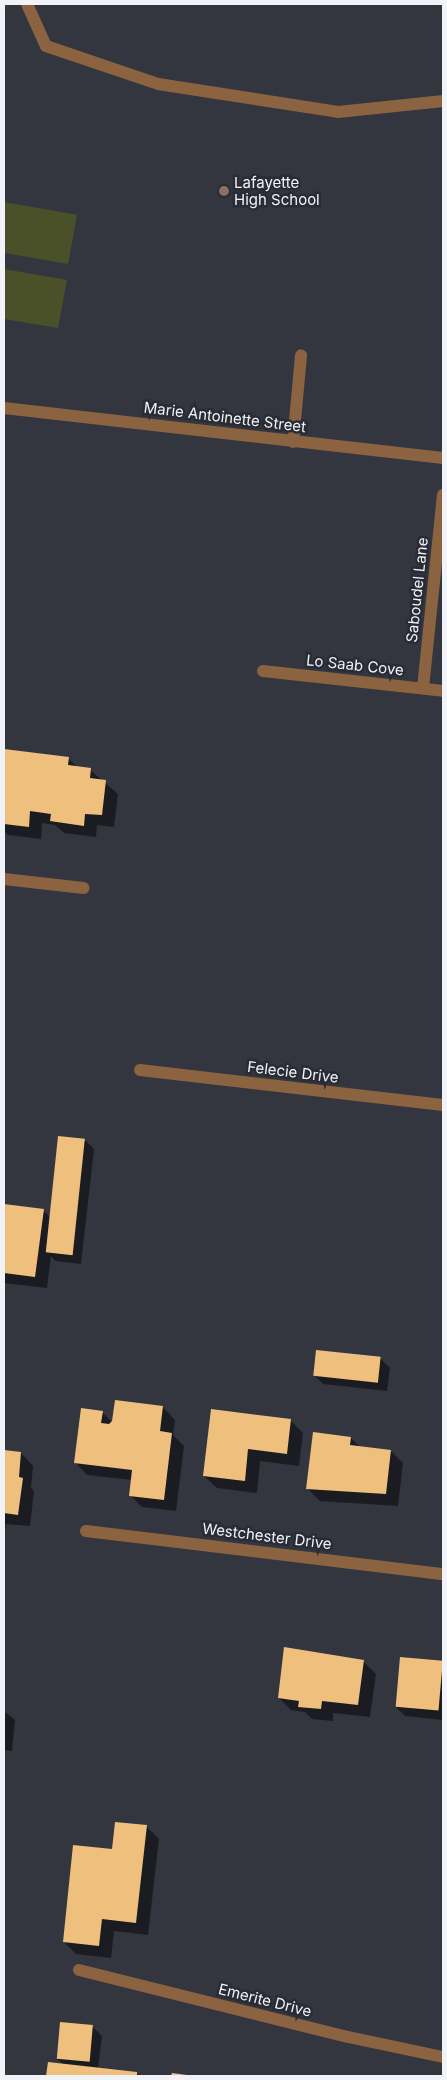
<!DOCTYPE html>
<html>
<head>
<meta charset="utf-8">
<style>
  body { margin:0 }
  #map { position:relative; width:447px; height:2080px; overflow:hidden; background:#33363f; font-family:Inter,sans-serif }
  div>[style] { position:absolute }
  .green>* { inset:0; background:#4a5128; transform-origin:0 0 }
  .shadow>* { inset:0; background:#0007 }
  .building>* { inset:0; background:#eebf7d; transform-origin:0 0 }
  .lane>* { height:12px; margin:-6px; padding:0 6px; transform-origin:6px; border-radius:6px; background:#8b6340 }
  .street>* { height:12px; margin:-6px; padding:0 6px; transform-origin:6px; border-radius:6px; background:#8b6340 }
  .dots>* { width:14px; height:14px; translate:-50% -50%; box-sizing:border-box; border:2px solid #292c35; border-radius:50% }
  span { translate:-50% -50%; white-space:nowrap; text-align:center; line-height:1.15; -webkit-text-stroke:5px #292c35; paint-order:stroke }
  .poi-label { font-size:15px; color:#f1f3f9 }
  .left { translate:0 -50%; text-align:left }
  .street-label { font-size:15px; color:#f1f3f9 }
  .frame { position:absolute; inset:0; border:5px solid #f1f3f9; pointer-events:none }
</style>
</head>
<body>
<div id="map">
  <div class="green">
    <div style="left:4px;top:202px;width:74px;height:50px;rotate:10deg"></div>
    <div style="clip-path:polygon(4px 269px,67px 280px,58px 328px,4px 319px)"></div>
  </div>
  <div class="shadow">
    <div style="clip-path:polygon(5px 750px,68px 758px,78px 768px,90px 770px,118px 794px,114px 827px,97px 825px,96px 837px,64px 833px,55px 825px,42px 823px,41px 839px,8px 835px,4px 831px)"></div>
    <div style="clip-path:polygon(85px 1140px,94px 1149px,81px 1264px,55px 1261px,51px 1256px,47px 1288px,4px 1283px,4px 1206px,43px 1210px,50px 1217px)"></div>
    <div style="clip-path:polygon(381px 1359px,390px 1368px,387px 1391px,323px 1384px,314px 1375px)"></div>
    <div style="clip-path:polygon(163px 1407px,175px 1420px,173px 1435px,184px 1446px,176px 1511px,142px 1507px,130px 1495px,132px 1480px,87px 1475px,75px 1462px,102px 1412px,113px 1423px)"></div>
    <div style="clip-path:polygon(290px 1420px,303px 1433px,299px 1466px,260px 1461px,257px 1493px,217px 1488px,204px 1476px)"></div>
    <div style="clip-path:polygon(314px 1434px,351px 1438px,360px 1447px,391px 1451px,403px 1463px,398px 1506px,320px 1501px,308px 1489px)"></div>
    <div style="clip-path:polygon(4px 1452px,21px 1453px,33px 1466px,31px 1488px,34px 1491px,30px 1526px,6px 1524px,5px 1532px)"></div>
    <div style="clip-path:polygon(285px 1648px,363px 1661px,376px 1674px,370px 1717px,333px 1713px,333px 1721px,312px 1719px,305px 1712px,291px 1710px,279px 1698px)"></div>
    <div style="clip-path:polygon(401px 1658px,443px 1663px,443px 1720px,405px 1716px,396px 1707px)"></div>
    <div style="clip-path:polygon(4px 1711px,15px 1720px,12px 1751px,4px 1750px)"></div>
    <div style="clip-path:polygon(147px 1827px,159px 1839px,148px 1935px,114px 1931px,111px 1958px,76px 1954px,64px 1942px,114px 1850px)"></div>
    <div style="clip-path:polygon(93px 2027px,102px 2036px,98px 2069px,137px 2073px,140px 2076px,47px 2076px,49px 2063px,64px 2065px,57px 2059px)"></div>
  </div>
  <div class="building">
    <div style="clip-path:polygon(4px 749px,69px 757px,68px 765px,91px 768px,90px 778px,106px 780px,102px 815px,85px 814px,84px 826px,50px 821px,51px 814px,30px 811px,29px 827px,4px 824px)"></div>
    <div style="left:58px;top:1136px;width:27px;height:117px;rotate:6deg"></div>
    <div style="clip-path:polygon(4px 1204px,44px 1209px,35px 1277px,4px 1273px)"></div>
    <div style="left:316px;top:1350px;width:65px;height:26px;rotate:6deg"></div>
    <div style="clip-path:polygon(115px 1400px,163px 1406px,160px 1431px,172px 1433px,164px 1500px,129px 1496px,132px 1470px,74px 1463px,81px 1408px,103px 1411px,101px 1423px,109px 1424px,112px 1421px)"></div>
    <div style="clip-path:polygon(211px 1409px,291px 1419px,287px 1454px,248px 1449px,245px 1481px,203px 1476px)"></div>
    <div style="clip-path:polygon(313px 1432px,351px 1437px,350px 1445px,391px 1450px,386px 1494px,306px 1489px)"></div>
    <div style="clip-path:polygon(4px 1450px,21px 1452px,19px 1477px,23px 1478px,18px 1515px,4px 1513px)"></div>
    <div style="clip-path:polygon(284px 1647px,364px 1660px,358px 1705px,322px 1701px,321px 1709px,298px 1707px,299px 1701px,278px 1698px)"></div>
    <div style="left:400px;top:1657px;width:43px;height:50px;rotate:5deg"></div>
    <div style="clip-path:polygon(115px 1822px,147px 1825px,136px 1923px,102px 1919px,99px 1946px,63px 1942px,73px 1845px,112px 1849px)"></div>
    <div style="left:60px;top:2022px;width:33px;height:37px;rotate:5deg"></div>
    <div style="clip-path:polygon(48px 2062px,137px 2072px,137px 2076px,46px 2076px)"></div>
    <div style="clip-path:polygon(172px 2073px,187px 2075px,187px 2076px,171px 2076px)"></div>
  </div>
  <div class="lane">
    <div style="left:27px;top:4px;width:46px;rotate:65.7deg"></div>
    <div style="left:46px;top:46px;width:118px;rotate:18.7deg"></div>
    <div style="left:158px;top:84px;width:182px;rotate:8.8deg"></div>
    <div style="left:338px;top:112px;width:106px;rotate:-6deg"></div>
    <div style="left:293px;top:442px;width:87px;rotate:-84.7deg"></div>
  </div>
  <div class="street">
    <div style="left:4px;top:408px;width:442px;rotate:6.5deg"></div>
    <div style="left:263px;top:671px;width:181px;rotate:6.3deg"></div>
    <div style="left:423px;top:688px;width:194px;rotate:-84.1deg"></div>
    <div style="left:4px;top:879px;width:80px;rotate:6.5deg"></div>
    <div style="left:140px;top:1070px;width:305px;rotate:6.6deg"></div>
    <div style="left:86px;top:1531px;width:360px;rotate:6.9deg"></div>
    <div style="left:79px;top:1970px;width:277px;rotate:14deg"></div>
    <div style="left:348px;top:2037px;width:97px;rotate:11.9deg"></div>
  </div>
  <div class="dots">
    <div style="left:224px;top:191px;background:#8d6e63"></div>
  </div>
  <div class="poi-label">
    <span class="left" style="left:234px;top:191px">Lafayette<br>High School</span>
  </div>
  <div class="street-label">
    <span style="left:225px;top:417px;rotate:7deg">Marie Antoinette Street</span>
    <span style="left:417px;top:590px;rotate:-84deg">Saboudel Lane</span>
    <span style="left:355px;top:665px;rotate:6deg">Lo Saab Cove</span>
    <span style="left:293px;top:1072px;rotate:7deg">Felecie Drive</span>
    <span style="left:267px;top:1536px;rotate:7deg">Westchester Drive</span>
    <span style="left:265px;top:2000px;rotate:14deg">Emerite Drive</span>
  </div>
  <div class="frame"></div>
</div>
</body>
</html>
